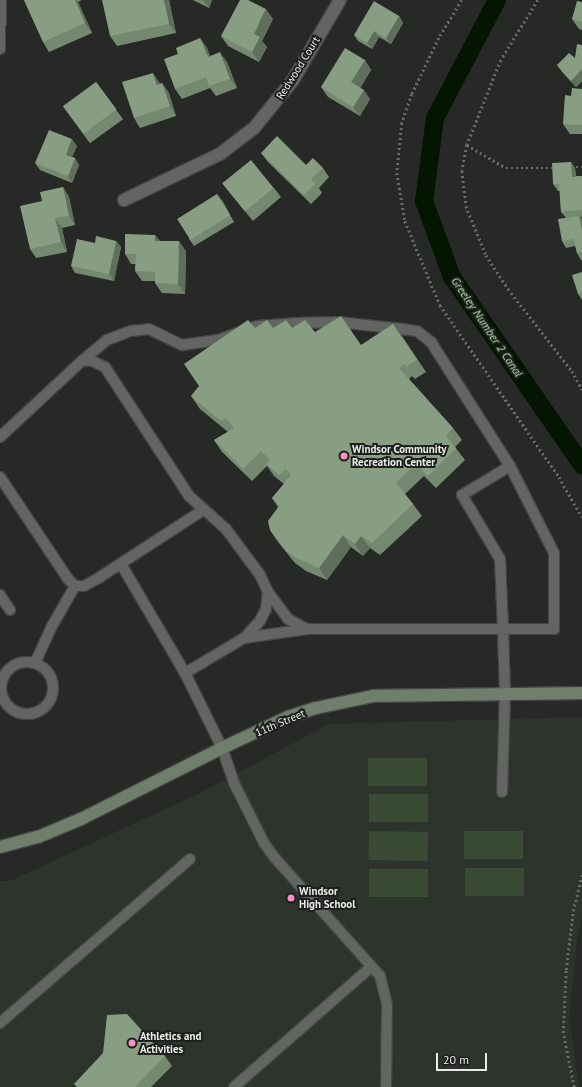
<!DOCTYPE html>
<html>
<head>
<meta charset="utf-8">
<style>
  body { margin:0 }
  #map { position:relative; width:582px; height:1087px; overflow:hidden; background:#272926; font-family:"PT Sans",sans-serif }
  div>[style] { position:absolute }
  .built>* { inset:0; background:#2d342c }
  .green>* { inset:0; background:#394b34; transform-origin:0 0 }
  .canal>* { height:18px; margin:-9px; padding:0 9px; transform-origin:9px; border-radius:9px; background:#041501 }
  .path>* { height:2.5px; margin-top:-1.25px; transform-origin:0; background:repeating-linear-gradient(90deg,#6b6c6a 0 2px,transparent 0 5px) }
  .roads { filter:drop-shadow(1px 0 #454744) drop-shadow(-1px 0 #454744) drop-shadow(0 1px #454744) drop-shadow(0 -1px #454744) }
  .lane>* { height:10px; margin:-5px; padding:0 5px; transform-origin:5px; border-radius:5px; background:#626562 }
  .lane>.ring { margin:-5px; padding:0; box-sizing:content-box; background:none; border:10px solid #626562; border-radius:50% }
  .street>* { height:12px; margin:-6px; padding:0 6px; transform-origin:6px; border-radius:6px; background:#626562 }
  .secondary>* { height:12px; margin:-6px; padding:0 6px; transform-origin:6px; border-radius:6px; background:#707f6c }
  .wall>* { inset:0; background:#758870; transform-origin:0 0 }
  .shaded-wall>* { inset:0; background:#5f6f5b }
  .building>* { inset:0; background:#889e82; transform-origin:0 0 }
  .dots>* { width:11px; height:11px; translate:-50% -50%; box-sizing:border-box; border:2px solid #1d1f1c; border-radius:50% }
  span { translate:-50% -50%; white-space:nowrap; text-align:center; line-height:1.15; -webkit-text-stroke:4px #1d1f1c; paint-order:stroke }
  .street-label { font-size:11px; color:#ecedeb }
  .poi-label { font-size:11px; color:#ecedeb; font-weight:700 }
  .left { translate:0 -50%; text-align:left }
  .water-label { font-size:12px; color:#bee5b3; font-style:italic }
  .scale { position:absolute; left:436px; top:1053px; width:51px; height:18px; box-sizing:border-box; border:2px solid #ecedeb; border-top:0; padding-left:5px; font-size:12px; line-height:14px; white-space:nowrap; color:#ecedeb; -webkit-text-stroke:3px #1d1f1c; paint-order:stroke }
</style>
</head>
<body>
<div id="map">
  <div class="built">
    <div style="clip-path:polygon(582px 717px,582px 915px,577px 941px,569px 1019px,579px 1087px,0 1087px,0 881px,10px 881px,202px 792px,329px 724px)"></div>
  </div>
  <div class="green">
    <div style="left:368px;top:758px;width:59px;height:28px"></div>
    <div style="left:369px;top:794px;width:59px;height:28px"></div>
    <div style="left:369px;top:831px;width:59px;height:29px;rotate:1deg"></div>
    <div style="left:464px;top:831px;width:59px;height:28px"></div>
    <div style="left:465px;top:868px;width:59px;height:28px"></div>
    <div style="left:369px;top:869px;width:59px;height:28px"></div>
  </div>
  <div class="canal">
    <div style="left:497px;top:0;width:133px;rotate:117.7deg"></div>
    <div style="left:435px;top:118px;width:84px;rotate:97.5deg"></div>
    <div style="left:424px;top:201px;width:81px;rotate:69.8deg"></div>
    <div style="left:452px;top:277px;width:229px;rotate:55.3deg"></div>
  </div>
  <div class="path">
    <div style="left:462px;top:0;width:44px;rotate:121.2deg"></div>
    <div style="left:439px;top:38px;width:62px;rotate:115.7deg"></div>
    <div style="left:412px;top:94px;width:31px;rotate:109deg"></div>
    <div style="left:402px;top:123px;width:50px;rotate:95.7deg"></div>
    <div style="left:397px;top:173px;width:49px;rotate:80.5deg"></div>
    <div style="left:405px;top:221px;width:91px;rotate:67.4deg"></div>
    <div style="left:440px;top:305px;width:209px;rotate:55.3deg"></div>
    <div style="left:559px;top:477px;width:46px;rotate:60.1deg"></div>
    <div style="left:538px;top:0;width:70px;rotate:121.7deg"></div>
    <div style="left:501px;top:60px;width:92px;rotate:111.8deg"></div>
    <div style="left:467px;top:145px;width:45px;rotate:30.5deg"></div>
    <div style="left:506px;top:168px;width:48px"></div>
    <div style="left:467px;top:145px;width:26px;rotate:101deg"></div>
    <div style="left:462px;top:171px;width:35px;rotate:83deg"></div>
    <div style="left:466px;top:206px;width:53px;rotate:67.8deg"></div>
    <div style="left:486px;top:255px;width:45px;rotate:56.7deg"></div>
    <div style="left:511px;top:293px;width:99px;rotate:52deg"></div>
    <div style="left:572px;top:371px;width:21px;rotate:61deg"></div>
    <div style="left:571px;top:167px;width:11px"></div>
    <div style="left:574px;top:1087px;width:55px;rotate:-101.5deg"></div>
    <div style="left:563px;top:1033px;width:63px;rotate:-87.3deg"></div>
    <div style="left:566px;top:970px;width:59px;rotate:-83.2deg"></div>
    <div style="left:573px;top:911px;width:37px;rotate:-76deg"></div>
  </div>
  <div class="roads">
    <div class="lane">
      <div style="left:0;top:49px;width:49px;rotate:-88.8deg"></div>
      <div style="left:396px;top:332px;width:7px;rotate:-27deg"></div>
      <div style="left:402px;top:329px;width:15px;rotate:8deg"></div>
      <div style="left:417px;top:331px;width:18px;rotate:38deg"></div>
      <div style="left:431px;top:342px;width:147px;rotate:57.5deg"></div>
      <div style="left:83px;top:360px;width:31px;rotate:-40deg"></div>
      <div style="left:107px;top:340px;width:26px;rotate:-21deg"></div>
      <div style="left:131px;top:331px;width:18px;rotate:-6deg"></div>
      <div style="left:149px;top:329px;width:37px;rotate:26deg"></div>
      <div style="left:182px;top:345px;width:36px;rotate:-8deg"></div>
      <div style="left:218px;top:340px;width:41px;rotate:-19.7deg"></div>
      <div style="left:257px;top:326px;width:41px;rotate:-4.2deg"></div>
      <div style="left:298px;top:323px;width:40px;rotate:-1.4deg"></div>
      <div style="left:338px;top:322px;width:64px;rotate:6.2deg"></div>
      <div style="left:0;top:437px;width:113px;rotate:-42.9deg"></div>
      <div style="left:83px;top:360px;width:9px;rotate:6deg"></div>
      <div style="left:92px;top:361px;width:14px;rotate:25deg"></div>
      <div style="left:105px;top:367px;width:154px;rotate:56.9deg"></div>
      <div style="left:189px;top:496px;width:50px;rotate:41.7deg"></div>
      <div style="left:226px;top:529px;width:57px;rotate:53.5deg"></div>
      <div style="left:260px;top:575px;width:19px;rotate:65deg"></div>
      <div style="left:268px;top:592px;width:17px;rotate:97deg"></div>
      <div style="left:266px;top:609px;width:13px;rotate:117deg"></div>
      <div style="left:260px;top:621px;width:23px;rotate:133deg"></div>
      <div style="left:244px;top:638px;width:69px;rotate:149.3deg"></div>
      <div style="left:0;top:477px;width:123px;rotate:56.3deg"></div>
      <div style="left:68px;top:579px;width:10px;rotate:45deg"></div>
      <div style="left:75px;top:586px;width:9px"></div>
      <div style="left:84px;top:586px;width:18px;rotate:-29deg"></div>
      <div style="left:100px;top:577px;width:123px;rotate:-33deg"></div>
      <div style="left:121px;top:564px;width:126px;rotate:59.6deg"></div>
      <div style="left:185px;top:673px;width:84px;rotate:63.7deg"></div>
      <div style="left:222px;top:748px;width:37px;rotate:71deg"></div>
      <div style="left:234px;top:783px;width:67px;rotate:63.4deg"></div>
      <div style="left:264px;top:843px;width:19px;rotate:54deg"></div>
      <div style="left:275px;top:858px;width:158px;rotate:48.3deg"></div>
      <div style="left:380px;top:976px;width:30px;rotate:76deg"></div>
      <div style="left:387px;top:1005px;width:82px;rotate:90.7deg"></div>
      <div style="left:268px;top:592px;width:34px;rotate:53deg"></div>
      <div style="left:288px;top:619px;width:21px;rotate:28deg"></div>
      <div style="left:0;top:595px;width:18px;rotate:56deg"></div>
      <div style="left:244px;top:638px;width:64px;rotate:-8.1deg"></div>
      <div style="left:307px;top:629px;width:247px"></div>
      <div style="left:554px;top:629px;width:76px;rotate:-90deg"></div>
      <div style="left:554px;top:553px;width:97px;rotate:-116.8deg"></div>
      <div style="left:510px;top:466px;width:56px;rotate:148.9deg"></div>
      <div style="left:462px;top:495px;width:74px;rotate:59.3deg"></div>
      <div style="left:500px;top:559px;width:70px;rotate:87.5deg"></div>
      <div style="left:503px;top:629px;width:64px;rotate:88.2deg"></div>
      <div style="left:505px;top:693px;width:99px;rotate:91.7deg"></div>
      <div class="ring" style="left:1px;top:662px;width:42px;height:42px"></div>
      <div style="left:35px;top:663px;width:41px;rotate:-65.3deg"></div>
      <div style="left:52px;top:626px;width:46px;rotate:-60.1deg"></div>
      <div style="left:0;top:1023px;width:251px;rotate:-40.8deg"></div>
      <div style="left:234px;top:1087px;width:182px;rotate:-41.2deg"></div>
    </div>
    <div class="street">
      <div style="left:124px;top:200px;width:106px;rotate:-25.6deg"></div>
      <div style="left:220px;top:154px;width:43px;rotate:-37.4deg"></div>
      <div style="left:254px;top:128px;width:62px;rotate:-50.9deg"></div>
      <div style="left:293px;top:80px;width:93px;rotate:-59.6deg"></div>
    </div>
    <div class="secondary">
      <div style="left:0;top:847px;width:39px;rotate:-15deg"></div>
      <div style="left:38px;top:837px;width:47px;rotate:-22.7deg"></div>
      <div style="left:81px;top:819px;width:158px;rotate:-26.7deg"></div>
      <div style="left:222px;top:748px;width:73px;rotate:-25.2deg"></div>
      <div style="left:288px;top:717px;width:29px;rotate:-18deg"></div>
      <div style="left:316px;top:708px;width:58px;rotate:-11.9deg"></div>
      <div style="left:373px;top:696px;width:209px;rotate:-0.8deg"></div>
    </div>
  </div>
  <div class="wall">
    <div style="clip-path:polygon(24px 0,82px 0,78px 2px,92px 33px,49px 52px,43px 42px)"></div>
    <div style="clip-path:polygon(169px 0,176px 33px,117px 46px,110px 36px)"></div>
    <div style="clip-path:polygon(193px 0,212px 0,209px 8px)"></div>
    <div style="clip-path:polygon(582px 2px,582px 30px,579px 29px,572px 19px)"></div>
    <div style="clip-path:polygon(399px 16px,403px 23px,391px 44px,379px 37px,372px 49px,358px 41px,354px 35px)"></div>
    <div style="clip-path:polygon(273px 19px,262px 41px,267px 47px,259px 62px,228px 46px,221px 36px)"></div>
    <div style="clip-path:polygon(200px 38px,207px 48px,210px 56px,227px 62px,237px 88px,216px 96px,210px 88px,182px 99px,175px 89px,178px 54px)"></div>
    <div style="clip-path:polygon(582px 45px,582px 81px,576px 87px,562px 72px,557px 65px,575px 58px)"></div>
    <div style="clip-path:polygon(365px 60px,371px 70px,360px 88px,370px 99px,360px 116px,328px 97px,321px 87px)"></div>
    <div style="left:96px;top:82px;width:46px;height:41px;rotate:54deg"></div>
    <div style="clip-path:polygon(159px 82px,160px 84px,162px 83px,169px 93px,176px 116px,140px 128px,134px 118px)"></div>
    <div style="clip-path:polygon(582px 89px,582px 134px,570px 134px,563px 124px,571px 96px)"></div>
    <div style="clip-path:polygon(77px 146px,72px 157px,75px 158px,79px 165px,72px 183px,40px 170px,35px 163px)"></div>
    <div style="clip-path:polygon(261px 153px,306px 165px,323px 168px,329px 177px,319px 188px,322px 193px,311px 204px,268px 162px)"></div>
    <div style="clip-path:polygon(571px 162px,575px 168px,576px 176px,582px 176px,582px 217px,580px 217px,582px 219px,582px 260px,581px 260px,577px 253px,575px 246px,566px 248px,562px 241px,566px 218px,561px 212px,560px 191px,558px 191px,553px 184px)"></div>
    <div style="clip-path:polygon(223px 184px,274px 188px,281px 197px,253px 221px,230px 193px)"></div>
    <div style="clip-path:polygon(63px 187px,69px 197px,75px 225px,62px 228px,67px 252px,36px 258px,30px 249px,42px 201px)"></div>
    <div style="clip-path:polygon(222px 200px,234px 222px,194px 246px,189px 239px)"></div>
    <div style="clip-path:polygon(155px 235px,160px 241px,186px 251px,185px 294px,162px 293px,155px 283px,155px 281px,142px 281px,135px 271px,136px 264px,131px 264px,125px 254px)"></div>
    <div style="clip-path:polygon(116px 241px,121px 247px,114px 281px,75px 273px,71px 266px,95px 243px)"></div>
    <div style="clip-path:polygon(582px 272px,582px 300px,578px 294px)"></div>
    <div style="clip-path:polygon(255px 328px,292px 328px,315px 332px,361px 345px,402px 336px,426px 372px,415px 379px,412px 376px,409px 379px,453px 428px,462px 440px,455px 447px,465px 460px,436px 488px,424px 476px,405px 494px,413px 504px,422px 516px,380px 555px,370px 548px,363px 556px,351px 547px,327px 580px,306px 571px,295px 563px,278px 542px,270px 530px,278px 507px,272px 498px,284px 484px,274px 476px,267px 466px,252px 481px,222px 452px,214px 440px,228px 432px,200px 409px,191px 396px)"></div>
    <div style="clip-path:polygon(165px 1056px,172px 1066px,151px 1087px,77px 1087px,74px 1084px)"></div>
  </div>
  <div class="shaded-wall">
    <div style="clip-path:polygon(75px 0,76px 0,78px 2px,92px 33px,85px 23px)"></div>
    <div style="clip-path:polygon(164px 0,169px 0,176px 33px,169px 24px)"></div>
    <div style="clip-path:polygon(203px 0,212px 0,209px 8px)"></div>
    <div style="clip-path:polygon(266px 9px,273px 19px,262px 41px,267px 47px,259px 62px,252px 52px,254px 34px)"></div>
    <div style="clip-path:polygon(399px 16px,403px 23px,391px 44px,386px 38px)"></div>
    <div style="clip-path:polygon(374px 31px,379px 37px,372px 49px,367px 43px)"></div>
    <div style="clip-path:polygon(200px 38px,207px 48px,214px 67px,208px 57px)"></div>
    <div style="clip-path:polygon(220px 52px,227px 62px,237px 88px,230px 79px)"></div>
    <div style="clip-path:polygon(365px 60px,371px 70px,358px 92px,351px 82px)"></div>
    <div style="clip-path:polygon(582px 69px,582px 81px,576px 87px,571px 81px)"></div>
    <div style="clip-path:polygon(153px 73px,159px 82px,163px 95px,157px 85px)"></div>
    <div style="clip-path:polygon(162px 83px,169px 93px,176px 116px,170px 106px)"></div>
    <div style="clip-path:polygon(364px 90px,370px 99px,360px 116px,353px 107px)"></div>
    <div style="clip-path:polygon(72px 139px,77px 146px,70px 161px,66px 155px)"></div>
    <div style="clip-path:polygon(75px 158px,79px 165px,72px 183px,68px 176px)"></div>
    <div style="clip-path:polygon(571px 162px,575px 168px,577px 183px,572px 177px)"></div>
    <div style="clip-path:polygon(63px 187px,69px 197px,75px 225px,69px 216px)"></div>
    <div style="clip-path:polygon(217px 194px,222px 200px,234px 222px,230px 215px)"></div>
    <div style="clip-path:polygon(579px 216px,582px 219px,582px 230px)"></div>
    <div style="clip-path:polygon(55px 218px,62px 228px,67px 252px,61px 242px)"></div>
    <div style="clip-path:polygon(155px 235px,162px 244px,155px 241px)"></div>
    <div style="clip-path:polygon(116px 241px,121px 247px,114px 281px,109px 274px)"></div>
    <div style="clip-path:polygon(179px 241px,186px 251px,185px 294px,178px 284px)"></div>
    <div style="clip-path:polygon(343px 535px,351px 547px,327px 580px,319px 568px)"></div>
    <div style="clip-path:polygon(361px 536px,370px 548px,363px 556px,355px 544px)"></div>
  </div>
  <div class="building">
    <div style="clip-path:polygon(24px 0,75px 0,85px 23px,43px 42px)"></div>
    <div style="clip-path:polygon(102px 0,164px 0,169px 24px,110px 36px)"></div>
    <div style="clip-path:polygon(240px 0,248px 0,266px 9px,254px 34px,260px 37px,252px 52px,221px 36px)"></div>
    <div style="clip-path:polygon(374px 1px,399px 16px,386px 38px,374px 31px,367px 43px,354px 35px)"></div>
    <div style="clip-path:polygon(577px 1px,582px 2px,582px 22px,572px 19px)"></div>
    <div style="clip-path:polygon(200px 38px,208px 57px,220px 52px,230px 79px,209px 86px,206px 77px,175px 89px,164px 59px,178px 54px,176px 48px)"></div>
    <div style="clip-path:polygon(577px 44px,582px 45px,582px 69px,571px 81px,557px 65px,569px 53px,575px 58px)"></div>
    <div style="clip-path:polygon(345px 48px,365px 60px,351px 82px,364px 90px,353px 107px,321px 87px)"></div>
    <div style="clip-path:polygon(153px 73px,157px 85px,162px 83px,170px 106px,134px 118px,122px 82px)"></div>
    <div style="left:96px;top:82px;width:34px;height:41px;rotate:53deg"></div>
    <div style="clip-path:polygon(572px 88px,582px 89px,582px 125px,563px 124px,565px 95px,571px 96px)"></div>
    <div style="clip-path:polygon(49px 130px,72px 139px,66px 155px,75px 158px,68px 176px,35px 163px)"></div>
    <div style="clip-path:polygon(277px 136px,306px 165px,313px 158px,323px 168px,311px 179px,315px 184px,304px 195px,261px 153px)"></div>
    <div style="left:251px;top:160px;width:36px;height:37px;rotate:51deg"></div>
    <div style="clip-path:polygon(571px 162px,572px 177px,582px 176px,582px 210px,561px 212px,559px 184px,553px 184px,552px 163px)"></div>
    <div style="clip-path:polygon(63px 187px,69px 216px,55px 218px,61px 242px,30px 249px,20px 206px,42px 201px,40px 192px)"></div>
    <div style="left:217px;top:194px;width:25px;height:47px;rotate:58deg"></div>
    <div style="clip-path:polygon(579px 216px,582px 230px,582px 252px,577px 253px,574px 239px,562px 241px,558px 219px)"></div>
    <div style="clip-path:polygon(125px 234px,155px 235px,155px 241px,179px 241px,178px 284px,155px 283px,155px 272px,135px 271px,136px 254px,125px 254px)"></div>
    <div style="clip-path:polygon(96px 236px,116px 241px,109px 274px,71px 266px,77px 239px,95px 243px)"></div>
    <div style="clip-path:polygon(582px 272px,582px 293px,578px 294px,572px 275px)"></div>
    <div style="clip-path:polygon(341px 316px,361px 345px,393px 324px,417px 360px,406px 367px,404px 364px,399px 368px,453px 428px,446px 436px,456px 448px,428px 476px,415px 464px,396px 483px,413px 504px,372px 543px,361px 536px,355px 544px,343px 535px,319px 568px,298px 559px,286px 551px,270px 530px,268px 521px,279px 506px,272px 498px,291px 475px,286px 469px,279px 475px,266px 464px,270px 460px,261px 451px,243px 469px,214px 440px,234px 428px,226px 418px,221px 421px,191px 396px,199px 386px,184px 364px,248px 320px,255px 328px,267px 320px,273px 328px,286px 320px,292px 328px,305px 320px,315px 332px)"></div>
    <div style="clip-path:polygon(127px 1014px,165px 1056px,135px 1087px,78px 1087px,74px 1084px,103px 1053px,107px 1015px)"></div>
  </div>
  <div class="dots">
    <div style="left:344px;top:456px;background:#fa8fc6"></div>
    <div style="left:291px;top:898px;background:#fa8fc6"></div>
    <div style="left:132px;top:1043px;background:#fa8fc6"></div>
  </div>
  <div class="street-label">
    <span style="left:298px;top:68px;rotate:-58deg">Redwood Court</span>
    <span style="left:280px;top:723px;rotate:-23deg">11th Street</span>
  </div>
  <div class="poi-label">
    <span class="left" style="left:352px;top:456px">Windsor Community<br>Recreation Center</span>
    <span class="left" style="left:299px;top:898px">Windsor<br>High School</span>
    <span class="left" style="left:140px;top:1043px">Athletics and<br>Activities</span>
  </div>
  <div class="water-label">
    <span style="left:487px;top:327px;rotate:56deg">Greeley Number 2 Canal</span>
  </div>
  <div class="scale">20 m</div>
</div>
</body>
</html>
